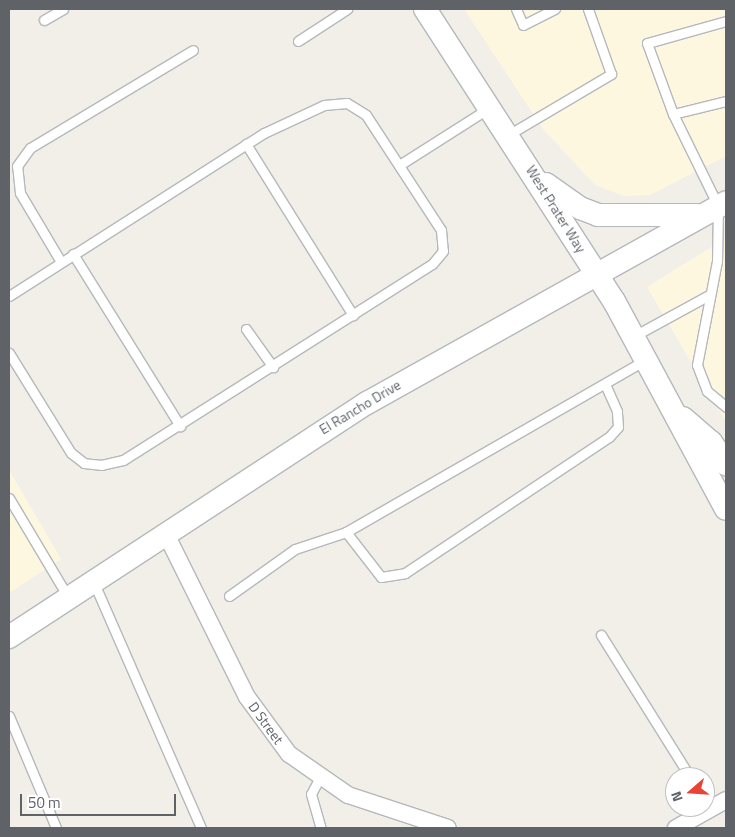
<!DOCTYPE html>
<html>
<head>
<meta charset="utf-8">
<style>
  body { margin:0 }
  #map { position:relative; width:735px; height:837px; overflow:hidden; background:#f1efe8; font-family:"Titillium Web",sans-serif }
  div>[style] { position:absolute }
  .commercial>* { inset:0; background:#fef7e0 }
  .roads { filter:drop-shadow(1px 0 #b5b8bc) drop-shadow(-1px 0 #b5b8bc) drop-shadow(0 1px #b5b8bc) drop-shadow(0 -1px #b5b8bc) }
  .lane>* { height:9px; margin:-4.5px; padding:0 4.5px; transform-origin:4.5px; border-radius:4.5px; background:#fff }
  .street>* { height:16px; margin:-8px; padding:0 8px; transform-origin:8px; border-radius:8px; background:#fff }
  .secondary>* { height:22px; margin:-11px; padding:0 11px; transform-origin:11px; border-radius:11px; background:#fff }
  span { translate:-50% -50%; white-space:nowrap; text-align:center; line-height:1.15; -webkit-text-stroke:4.5px #fff; paint-order:stroke }
  .street-label { font-size:14px; color:#5f6368 }
  .frame { position:absolute; inset:0; border:10px solid #5f6368; pointer-events:none }
  .north { position:absolute; left:665px; top:767px; width:50px; height:50px; box-sizing:border-box; background:#fff; border:1px solid #bfc1c3; border-radius:50%; rotate:251deg; font-size:14px; font-weight:700; line-height:20px; text-align:center; color:#5f6368 }
  .north::after { content:''; display:block; margin:auto; width:18px; height:22px; background:#ea4335; clip-path:polygon(50% 0,100% 100%,50% 72%,0 100%) }
  .scale { position:absolute; left:20px; top:794px; width:156px; height:22px; box-sizing:border-box; border:2px solid #5f6368; border-top:0; padding-left:6px; font-size:15px; line-height:18px; white-space:nowrap; color:#5f6368; -webkit-text-stroke:4px #fff; paint-order:stroke }
</style>
</head>
<body>
<div id="map">
  <div class="commercial">
    <div style="clip-path:polygon(464px 9px,726px 9px,726px 156px,650px 195px,624px 196px,595px 185px,543px 129px)"></div>
    <div style="clip-path:polygon(726px 238px,726px 422px,647px 287px)"></div>
    <div style="clip-path:polygon(9px 470px,61px 559px,9px 593px)"></div>
  </div>
  <div class="roads">
    <div class="lane">
      <div style="left:516px;top:9px;width:17px;rotate:66deg"></div>
      <div style="left:523px;top:25px;width:36px;rotate:-27deg"></div>
      <div style="left:44px;top:20px;width:22px;rotate:-30deg"></div>
      <div style="left:726px;top:21px;width:82px;rotate:164.4deg"></div>
      <div style="left:647px;top:43px;width:76px;rotate:69.9deg"></div>
      <div style="left:673px;top:114px;width:102px;rotate:63.9deg"></div>
      <div style="left:718px;top:206px;width:55px;rotate:91deg"></div>
      <div style="left:717px;top:261px;width:106px;rotate:100.9deg"></div>
      <div style="left:697px;top:365px;width:28px;rotate:69deg"></div>
      <div style="left:707px;top:391px;width:25px;rotate:40deg"></div>
      <div style="left:298px;top:41px;width:59px;rotate:-33.1deg"></div>
      <div style="left:673px;top:114px;width:55px;rotate:-13.8deg"></div>
      <div style="left:508px;top:135px;width:120px;rotate:-30.6deg"></div>
      <div style="left:611px;top:74px;width:69px;rotate:-109.5deg"></div>
      <div style="left:246px;top:144px;width:202px;rotate:58deg"></div>
      <div style="left:401px;top:164px;width:104px;rotate:-32.5deg"></div>
      <div style="left:73px;top:254px;width:203px;rotate:58.1deg"></div>
      <div style="left:61px;top:262px;width:80px;rotate:-120.7deg"></div>
      <div style="left:20px;top:193px;width:27px;rotate:-96deg"></div>
      <div style="left:17px;top:166px;width:22px;rotate:-54deg"></div>
      <div style="left:30px;top:148px;width:190px;rotate:-31deg"></div>
      <div style="left:9px;top:296px;width:303px;rotate:-32.6deg"></div>
      <div style="left:264px;top:133px;width:66px;rotate:-25deg"></div>
      <div style="left:324px;top:105px;width:23px;rotate:-5deg"></div>
      <div style="left:347px;top:103px;width:22px;rotate:32deg"></div>
      <div style="left:366px;top:115px;width:137px;rotate:56.9deg"></div>
      <div style="left:441px;top:230px;width:21px;rotate:85deg"></div>
      <div style="left:443px;top:251px;width:17px;rotate:130deg"></div>
      <div style="left:432px;top:264px;width:366px;rotate:147.6deg"></div>
      <div style="left:123px;top:460px;width:22px;rotate:167deg"></div>
      <div style="left:102px;top:465px;width:18px;rotate:-174deg"></div>
      <div style="left:84px;top:463px;width:16px;rotate:-142deg"></div>
      <div style="left:71px;top:453px;width:118px;rotate:-121.8deg"></div>
      <div style="left:246px;top:329px;width:47px;rotate:54.6deg"></div>
      <div style="left:634px;top:336px;width:85px;rotate:-28.7deg"></div>
      <div style="left:9px;top:498px;width:115px;rotate:59.2deg"></div>
      <div style="left:346px;top:532px;width:57px;rotate:52.1deg"></div>
      <div style="left:381px;top:577px;width:24px;rotate:-9deg"></div>
      <div style="left:405px;top:573px;width:245px;rotate:-33.7deg"></div>
      <div style="left:609px;top:437px;width:13px;rotate:-48deg"></div>
      <div style="left:618px;top:427px;width:16px;rotate:-94deg"></div>
      <div style="left:617px;top:411px;width:30px;rotate:-114deg"></div>
      <div style="left:94px;top:583px;width:267px;rotate:66.4deg"></div>
      <div style="left:229px;top:596px;width:81px;rotate:-35.5deg"></div>
      <div style="left:295px;top:549px;width:54px;rotate:-18.4deg"></div>
      <div style="left:346px;top:532px;width:345px;rotate:-29.9deg"></div>
      <div style="left:601px;top:635px;width:168px;rotate:57.9deg"></div>
      <div style="left:9px;top:716px;width:121px;rotate:67.2deg"></div>
      <div style="left:319px;top:779px;width:17px;rotate:118deg"></div>
      <div style="left:311px;top:794px;width:35px;rotate:74deg"></div>
    </div>
    <div class="street">
      <div style="left:165px;top:532px;width:184px;rotate:63.6deg"></div>
      <div style="left:247px;top:697px;width:71px;rotate:53.6deg"></div>
      <div style="left:289px;top:754px;width:72px;rotate:34.8deg"></div>
      <div style="left:348px;top:795px;width:105px;rotate:18.3deg"></div>
      <div style="left:676px;top:828px;width:57px;rotate:-29.2deg"></div>
    </div>
    <div class="secondary">
      <div style="left:425px;top:9px;width:348px;rotate:57.1deg"></div>
      <div style="left:614px;top:301px;width:236px;rotate:61.7deg"></div>
      <div style="left:546px;top:184px;width:42px;rotate:35.2deg"></div>
      <div style="left:580px;top:208px;width:19px;rotate:21deg"></div>
      <div style="left:598px;top:215px;width:99px"></div>
      <div style="left:683px;top:418px;width:37px;rotate:41deg"></div>
      <div style="left:711px;top:442px;width:27px;rotate:56deg"></div>
      <div style="left:9px;top:637px;width:428px;rotate:-33.2deg"></div>
      <div style="left:367px;top:403px;width:411px;rotate:-29.2deg"></div>
    </div>
  </div>
  <div class="street-label">
    <span style="left:556px;top:209px;rotate:58deg">West Prater Way</span>
    <span style="left:360px;top:407px;rotate:-31deg">El Rancho Drive</span>
    <span style="left:266px;top:723px;rotate:54deg">D Street</span>
  </div>
  <div class="frame"></div>
  <div class="north">N</div>
  <div class="scale">50 m</div>
</div>
</body>
</html>
